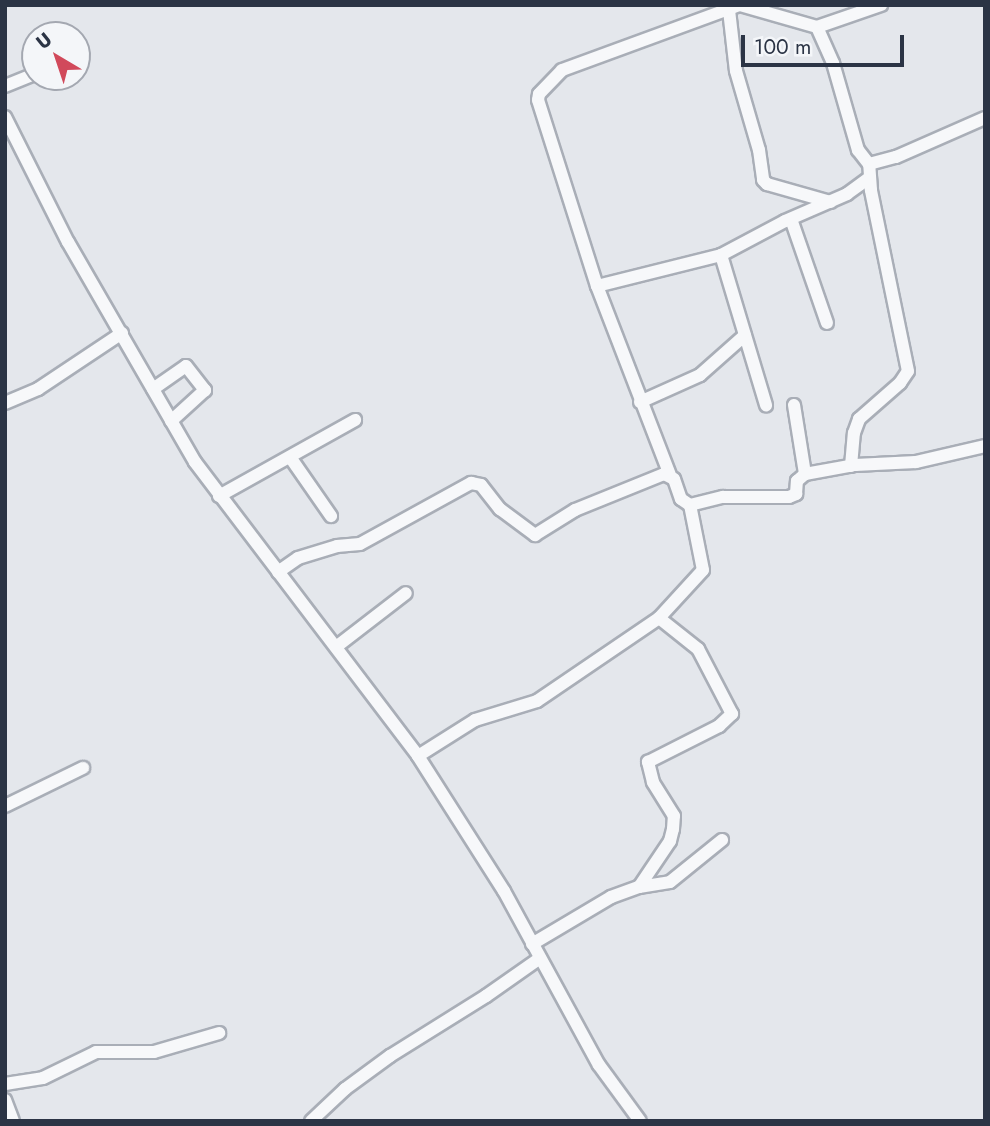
<!DOCTYPE html>
<html>
<head>
<meta charset="utf-8">
<style>
  body { margin:0 }
  #map { position:relative; width:990px; height:1126px; overflow:hidden; background:#e4e7ec; font-family:Jost,sans-serif }
  div>[style] { position:absolute }
  .roads { filter:drop-shadow(2px 0 #a9aeb7) drop-shadow(-2px 0 #a9aeb7) drop-shadow(0 2px #a9aeb7) drop-shadow(0 -2px #a9aeb7) }
  .minor>* { height:12px; margin:-6px; padding:0 6px; transform-origin:6px; border-radius:6px; background:#f7f8fa }
  span { translate:-50% -50%; white-space:nowrap; text-align:center; line-height:1.15; -webkit-text-stroke:6px #f4f6f9; paint-order:stroke }
  .frame { position:absolute; inset:0; border:7px solid #2b3445; pointer-events:none }
  .north { position:absolute; left:21px; top:21px; width:70px; height:70px; box-sizing:border-box; background:#f4f6f9; border:2px solid #a4a8b1; border-radius:50%; rotate:321deg; font-size:19px; font-weight:700; line-height:28px; text-align:center; color:#2b3445 }
  .north::after { content:''; display:block; margin:auto; width:24px; height:32px; background:#d1495b; clip-path:polygon(50% 0,100% 100%,50% 72%,0 100%) }
  .scale { position:absolute; left:741px; top:35px; width:163px; height:32px; box-sizing:border-box; border:4px solid #2b3445; border-top:0; padding-left:9px; font-size:21px; line-height:24px; white-space:nowrap; color:#2b3445; -webkit-text-stroke:5px #f4f6f9; paint-order:stroke }
</style>
</head>
<body>
<div id="map">
  <div class="roads">
    <div class="minor">
      <div style="left:740px;top:5px;width:80px;rotate:15.9deg"></div>
      <div style="left:817px;top:27px;width:39px;rotate:66deg"></div>
      <div style="left:833px;top:63px;width:91px;rotate:74deg"></div>
      <div style="left:858px;top:150px;width:18px;rotate:52deg"></div>
      <div style="left:869px;top:164px;width:28px;rotate:-15deg"></div>
      <div style="left:896px;top:157px;width:97px;rotate:-23.7deg"></div>
      <div style="left:729px;top:10px;width:61px;rotate:83.5deg"></div>
      <div style="left:736px;top:71px;width:82px;rotate:73.8deg"></div>
      <div style="left:759px;top:150px;width:30px;rotate:82deg"></div>
      <div style="left:763px;top:180px;width:6px;rotate:45deg"></div>
      <div style="left:767px;top:184px;width:66px;rotate:15.9deg"></div>
      <div style="left:817px;top:27px;width:68px;rotate:-19deg"></div>
      <div style="left:5px;top:86px;width:32px;rotate:-22deg"></div>
      <div style="left:5px;top:117px;width:140px;rotate:63.3deg"></div>
      <div style="left:68px;top:242px;width:254px;rotate:60deg"></div>
      <div style="left:195px;top:462px;width:369px;rotate:52.8deg"></div>
      <div style="left:418px;top:756px;width:160px;rotate:57.5deg"></div>
      <div style="left:504px;top:891px;width:198px;rotate:61.4deg"></div>
      <div style="left:599px;top:1065px;width:69px;rotate:53.8deg"></div>
      <div style="left:791px;top:219px;width:110px;rotate:70.9deg"></div>
      <div style="left:721px;top:255px;width:157px;rotate:73.3deg"></div>
      <div style="left:597px;top:286px;width:128px;rotate:-14deg"></div>
      <div style="left:721px;top:255px;width:72px;rotate:-28deg"></div>
      <div style="left:785px;top:221px;width:68px;rotate:-23.5deg"></div>
      <div style="left:847px;top:194px;width:27px;rotate:-36deg"></div>
      <div style="left:153px;top:389px;width:40px;rotate:-34.9deg"></div>
      <div style="left:186px;top:366px;width:31px;rotate:52deg"></div>
      <div style="left:205px;top:390px;width:46px;rotate:137.6deg"></div>
      <div style="left:640px;top:402px;width:66px;rotate:-24.2deg"></div>
      <div style="left:700px;top:375px;width:60px;rotate:-41.6deg"></div>
      <div style="left:5px;top:403px;width:36px;rotate:-23deg"></div>
      <div style="left:38px;top:389px;width:101px;rotate:-33.7deg"></div>
      <div style="left:794px;top:405px;width:70px;rotate:80.9deg"></div>
      <div style="left:290px;top:457px;width:72px;rotate:55.2deg"></div>
      <div style="left:851px;top:466px;width:33px;rotate:-85deg"></div>
      <div style="left:854px;top:433px;width:15px;rotate:-70deg"></div>
      <div style="left:859px;top:419px;width:55px;rotate:-41.3deg"></div>
      <div style="left:900px;top:383px;width:14px;rotate:-56deg"></div>
      <div style="left:908px;top:371px;width:185px;rotate:-101.6deg"></div>
      <div style="left:871px;top:190px;width:26px;rotate:-94deg"></div>
      <div style="left:670px;top:475px;width:203px;rotate:-111.1deg"></div>
      <div style="left:597px;top:286px;width:195px;rotate:-107.6deg"></div>
      <div style="left:538px;top:100px;width:6px;rotate:-81deg"></div>
      <div style="left:539px;top:94px;width:33px;rotate:-46deg"></div>
      <div style="left:562px;top:70px;width:189px;rotate:-20.1deg"></div>
      <div style="left:219px;top:496px;width:156px;rotate:-29.2deg"></div>
      <div style="left:278px;top:572px;width:24px;rotate:-35deg"></div>
      <div style="left:298px;top:558px;width:41px;rotate:-17.1deg"></div>
      <div style="left:337px;top:546px;width:23px;rotate:-5deg"></div>
      <div style="left:360px;top:544px;width:127px;rotate:-28.8deg"></div>
      <div style="left:471px;top:483px;width:10px;rotate:11deg"></div>
      <div style="left:481px;top:485px;width:31px;rotate:52deg"></div>
      <div style="left:500px;top:509px;width:44px;rotate:36.6deg"></div>
      <div style="left:535px;top:535px;width:47px;rotate:-32deg"></div>
      <div style="left:575px;top:510px;width:96px;rotate:-22deg"></div>
      <div style="left:664px;top:474px;width:11px;rotate:27deg"></div>
      <div style="left:674px;top:479px;width:21px;rotate:71deg"></div>
      <div style="left:681px;top:499px;width:11px;rotate:34deg"></div>
      <div style="left:690px;top:505px;width:34px;rotate:-14deg"></div>
      <div style="left:723px;top:497px;width:66px"></div>
      <div style="left:789px;top:497px;width:8px;rotate:-23deg"></div>
      <div style="left:796px;top:494px;width:13px;rotate:-86deg"></div>
      <div style="left:797px;top:481px;width:11px;rotate:-41deg"></div>
      <div style="left:805px;top:474px;width:51px;rotate:-10.2deg"></div>
      <div style="left:855px;top:465px;width:61px;rotate:-2.8deg"></div>
      <div style="left:916px;top:462px;width:71px;rotate:-13.1deg"></div>
      <div style="left:336px;top:647px;width:88px;rotate:-37.6deg"></div>
      <div style="left:418px;top:756px;width:67px;rotate:-32.3deg"></div>
      <div style="left:475px;top:720px;width:65px;rotate:-17deg"></div>
      <div style="left:537px;top:701px;width:148px;rotate:-34.2deg"></div>
      <div style="left:659px;top:618px;width:65px;rotate:-47.5deg"></div>
      <div style="left:703px;top:570px;width:66px;rotate:-101.3deg"></div>
      <div style="left:5px;top:806px;width:87px;rotate:-26deg"></div>
      <div style="left:639px;top:887px;width:55px;rotate:-56deg"></div>
      <div style="left:670px;top:841px;width:12px;rotate:-76deg"></div>
      <div style="left:673px;top:829px;width:13px;rotate:-86deg"></div>
      <div style="left:674px;top:816px;width:40px;rotate:-122deg"></div>
      <div style="left:653px;top:782px;width:21px;rotate:-104deg"></div>
      <div style="left:648px;top:762px;width:80px;rotate:-26.9deg"></div>
      <div style="left:719px;top:726px;width:18px;rotate:-43deg"></div>
      <div style="left:732px;top:714px;width:73px;rotate:-117.6deg"></div>
      <div style="left:698px;top:649px;width:50px;rotate:-141.5deg"></div>
      <div style="left:532px;top:944px;width:92px;rotate:-30.7deg"></div>
      <div style="left:611px;top:897px;width:30px;rotate:-20deg"></div>
      <div style="left:639px;top:887px;width:31px;rotate:-9deg"></div>
      <div style="left:670px;top:882px;width:67px;rotate:-38.9deg"></div>
      <div style="left:5px;top:1084px;width:38px;rotate:-9deg"></div>
      <div style="left:43px;top:1078px;width:59px;rotate:-26.1deg"></div>
      <div style="left:96px;top:1052px;width:58px"></div>
      <div style="left:154px;top:1052px;width:68px;rotate:-16.3deg"></div>
      <div style="left:5px;top:1100px;width:22px;rotate:69deg"></div>
      <div style="left:311px;top:1121px;width:47px;rotate:-43.3deg"></div>
      <div style="left:345px;top:1089px;width:56px;rotate:-36.3deg"></div>
      <div style="left:390px;top:1056px;width:113px;rotate:-32deg"></div>
      <div style="left:486px;top:996px;width:66px;rotate:-35.1deg"></div>
    </div>
  </div>
  <div class="frame"></div>
  <div class="north">U</div>
  <div class="scale">100 m</div>
</div>
</body>
</html>
